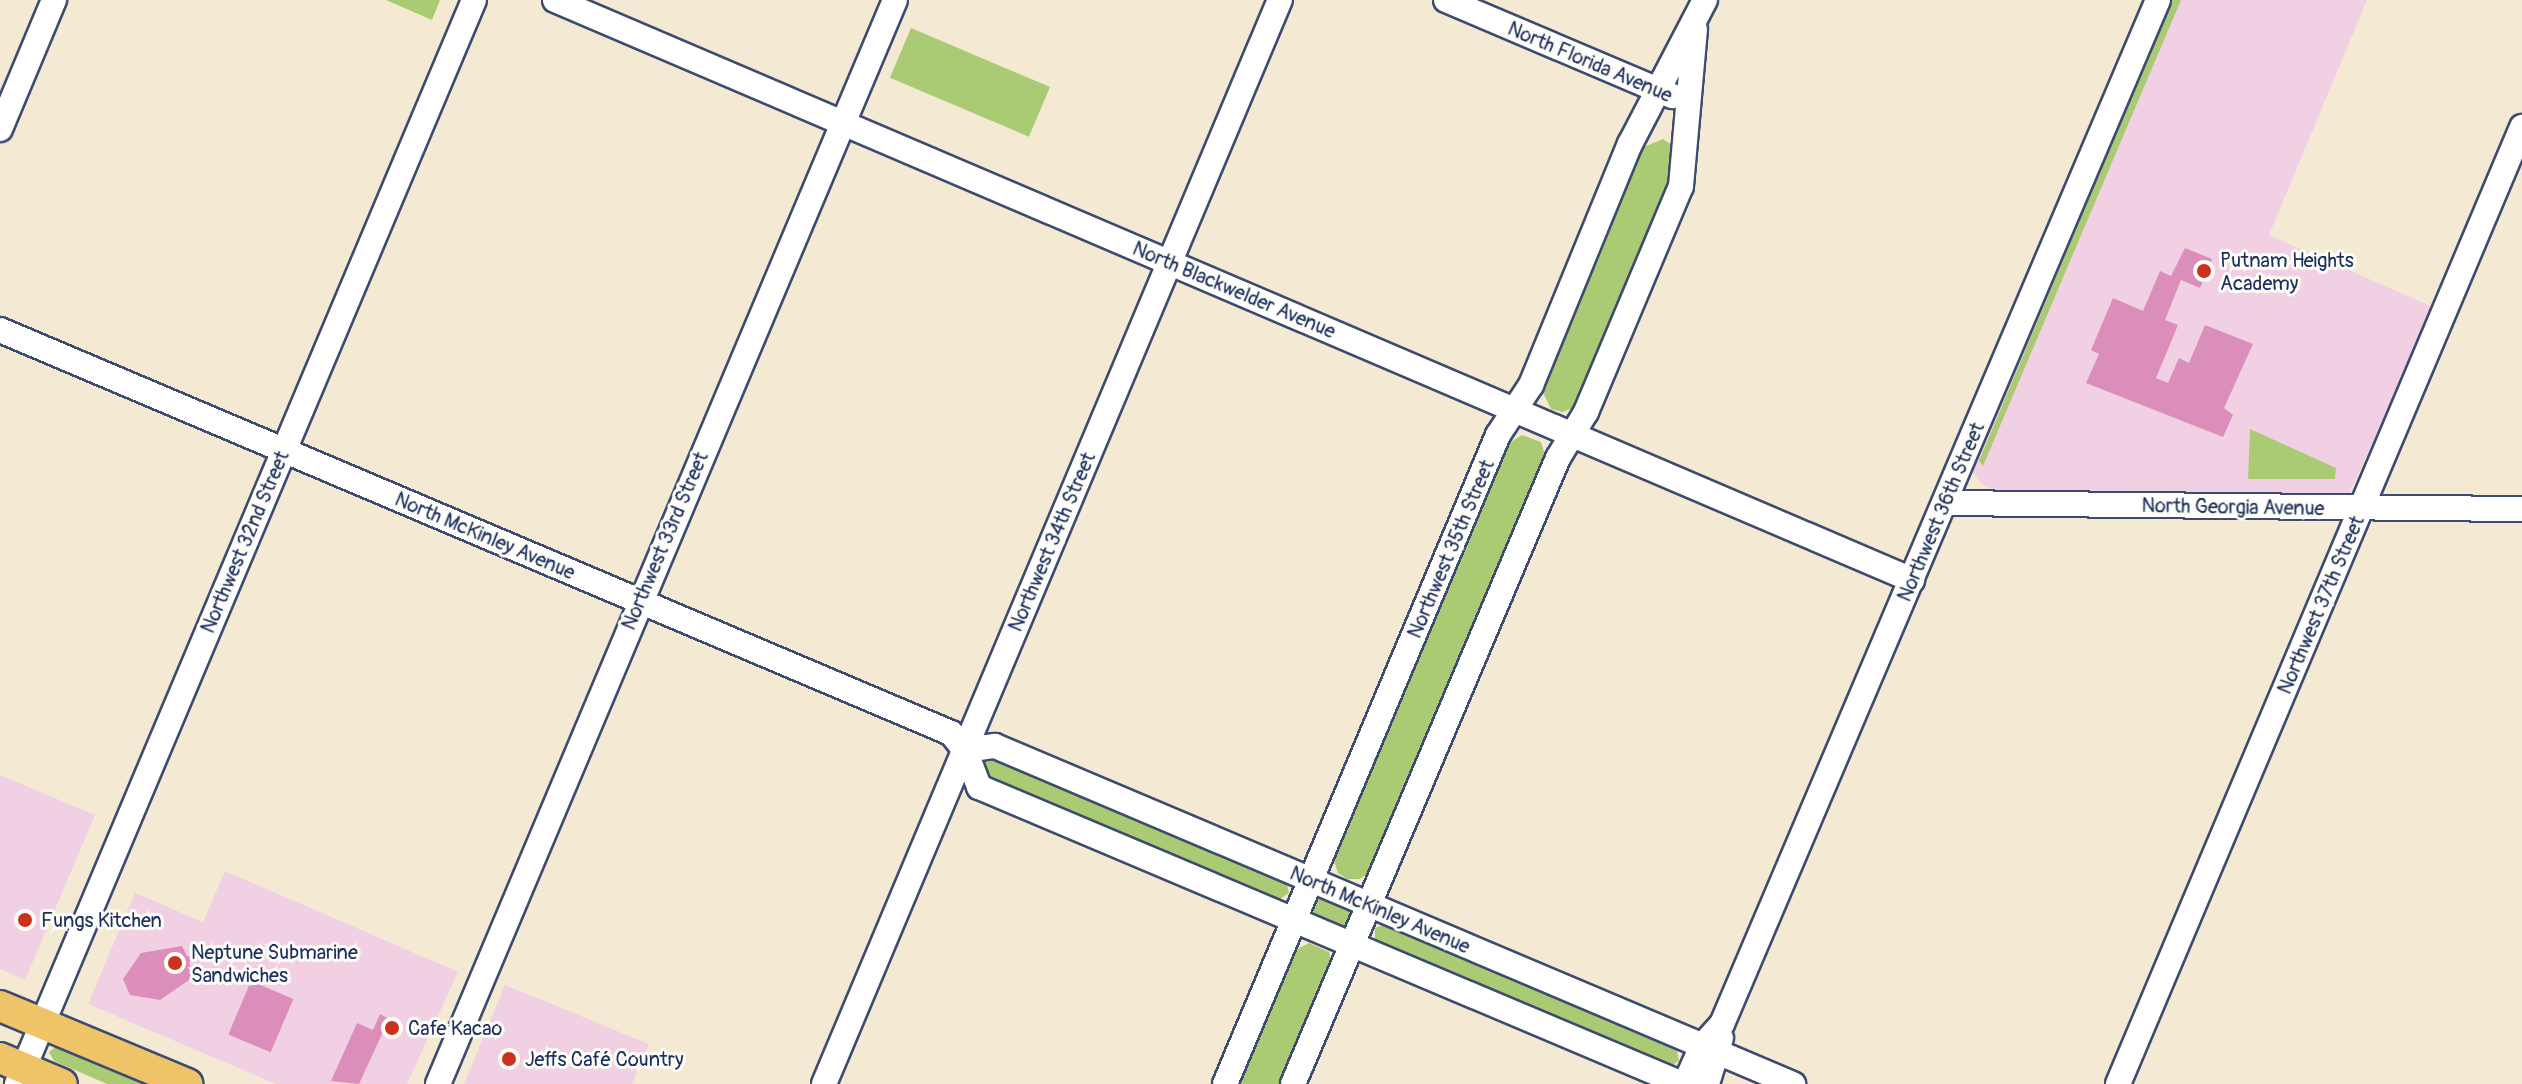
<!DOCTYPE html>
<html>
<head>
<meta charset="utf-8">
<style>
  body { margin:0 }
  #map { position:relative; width:2522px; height:1084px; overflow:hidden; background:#f4e9d2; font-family:Pangolin,sans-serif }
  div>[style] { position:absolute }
  .built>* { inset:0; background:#f1d0e3 }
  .green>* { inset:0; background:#aacb73; transform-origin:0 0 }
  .building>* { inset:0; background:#db8eb9; transform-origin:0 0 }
  .roads { filter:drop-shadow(2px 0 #3c4b6f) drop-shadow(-2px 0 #3c4b6f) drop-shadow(0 2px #3c4b6f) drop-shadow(0 -2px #3c4b6f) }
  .minor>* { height:24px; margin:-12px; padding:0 12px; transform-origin:12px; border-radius:12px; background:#fff }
  .major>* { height:30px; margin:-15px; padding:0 15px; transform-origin:15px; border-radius:15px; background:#efc469 }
  .dots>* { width:22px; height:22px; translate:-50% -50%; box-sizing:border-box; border:4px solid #fdfcf7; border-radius:50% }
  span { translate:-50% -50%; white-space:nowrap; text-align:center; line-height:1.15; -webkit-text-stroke:6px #fdfcf7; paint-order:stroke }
  .street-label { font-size:20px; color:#1b2f5e }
  .poi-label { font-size:20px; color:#1b2f5e }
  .left { translate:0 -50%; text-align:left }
</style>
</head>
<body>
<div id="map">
  <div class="built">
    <div style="clip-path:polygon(2171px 0,2367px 0,2269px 235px,2435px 308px,2349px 494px,1998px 492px,1980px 483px,1973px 472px)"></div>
    <div style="clip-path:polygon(0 775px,95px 815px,25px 980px,0 969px)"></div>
    <div style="clip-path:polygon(225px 871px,458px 972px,407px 1084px,276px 1084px,88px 1004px,135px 893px,203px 922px)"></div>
    <div style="clip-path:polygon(505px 985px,649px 1044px,632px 1084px,464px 1084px)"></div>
  </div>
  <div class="green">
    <div style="clip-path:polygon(386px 0,440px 0,432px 20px)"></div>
    <div style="clip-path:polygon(2172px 0,2181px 0,1983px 466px,1979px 461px)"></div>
    <div style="left:911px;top:28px;width:151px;height:54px;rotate:23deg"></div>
    <div style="clip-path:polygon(1663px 139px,1675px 147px,1679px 160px,1577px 406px,1563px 412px,1551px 409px,1540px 386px,1639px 149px)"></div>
    <div style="clip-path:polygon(2250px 429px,2336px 468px,2335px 479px,2248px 479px)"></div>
    <div style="clip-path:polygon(1522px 435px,1541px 442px,1546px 459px,1372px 870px,1360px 879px,1347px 879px,1338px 873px,1333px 858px,1506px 445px)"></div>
    <div style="clip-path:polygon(987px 756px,1286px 881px,1289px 893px,1277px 901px,984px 779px,979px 761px)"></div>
    <div style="clip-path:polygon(1325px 897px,1351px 909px,1349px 924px,1339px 928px,1313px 917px,1315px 900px)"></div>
    <div style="clip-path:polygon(1391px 922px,1676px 1045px,1679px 1061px,1669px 1067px,1375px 942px,1375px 928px)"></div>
    <div style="clip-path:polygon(1309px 943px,1329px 952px,1332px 965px,1283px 1084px,1236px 1084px,1292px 952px)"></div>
    <div style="clip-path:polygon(58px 1045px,158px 1084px,107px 1084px,54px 1061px,49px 1052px)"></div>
  </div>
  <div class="building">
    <div style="clip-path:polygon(2185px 248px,2212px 259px,2200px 288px,2181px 280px,2165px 320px,2178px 325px,2156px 378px,2168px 383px,2179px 358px,2189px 363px,2205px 325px,2253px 344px,2224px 408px,2233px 415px,2223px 437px,2086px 383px,2099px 354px,2091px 350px,2113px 298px,2143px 311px,2160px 271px,2171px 276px)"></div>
    <div style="clip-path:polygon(182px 946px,187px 956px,194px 956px,189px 963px,195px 976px,160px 1000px,130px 995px,123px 979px,141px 953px)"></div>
    <div style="left:251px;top:981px;width:46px;height:58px;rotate:23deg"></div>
    <div style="clip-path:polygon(380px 1014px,389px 1019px,359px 1084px,331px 1081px,357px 1023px,373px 1030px)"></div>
  </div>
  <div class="roads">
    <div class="minor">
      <div style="left:555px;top:0;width:1476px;rotate:23.14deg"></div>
      <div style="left:1446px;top:0;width:246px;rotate:23deg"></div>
      <div style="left:0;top:129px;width:140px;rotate:-67.3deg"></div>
      <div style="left:0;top:330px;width:1033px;rotate:22.97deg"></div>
      <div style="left:951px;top:733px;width:22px;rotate:51deg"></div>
      <div style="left:965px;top:750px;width:40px;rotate:69deg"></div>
      <div style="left:979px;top:787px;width:763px;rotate:22.9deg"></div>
      <div style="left:1945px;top:503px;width:577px;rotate:0.6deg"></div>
      <div style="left:965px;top:750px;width:30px;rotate:-8deg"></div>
      <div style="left:995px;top:746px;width:867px;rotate:22.96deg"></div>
      <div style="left:17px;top:1084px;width:1176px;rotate:-67.14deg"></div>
      <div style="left:438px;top:1084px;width:1176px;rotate:-67.14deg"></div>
      <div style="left:824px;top:1084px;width:1176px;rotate:-67.19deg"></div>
      <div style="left:1225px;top:1084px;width:704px;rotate:-67.19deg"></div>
      <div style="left:1498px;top:435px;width:60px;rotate:-56.6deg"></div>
      <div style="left:1531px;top:385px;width:261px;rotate:-67.7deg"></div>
      <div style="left:1630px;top:144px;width:162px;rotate:-62.5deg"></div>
      <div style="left:1293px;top:1084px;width:680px;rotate:-67.06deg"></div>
      <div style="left:1558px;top:458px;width:54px;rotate:-58.7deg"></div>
      <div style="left:1586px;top:412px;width:245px;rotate:-67.2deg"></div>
      <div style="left:1681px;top:186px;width:157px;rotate:-84.9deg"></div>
      <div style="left:1685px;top:1084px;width:42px;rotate:-65.9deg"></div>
      <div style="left:1702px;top:1046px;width:30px;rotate:-48deg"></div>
      <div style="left:1722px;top:1024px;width:1113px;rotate:-66.94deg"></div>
      <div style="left:1707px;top:1084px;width:48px;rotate:-73.1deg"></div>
      <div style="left:2118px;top:1084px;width:1039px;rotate:-67.11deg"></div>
    </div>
    <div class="major">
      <div style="left:0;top:1006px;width:203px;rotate:22.6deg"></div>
      <div style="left:0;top:1058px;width:67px;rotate:22.8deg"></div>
    </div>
  </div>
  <div class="dots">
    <div style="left:2204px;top:271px;background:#c8321e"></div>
    <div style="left:25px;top:920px;background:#c8321e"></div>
    <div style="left:175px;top:963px;background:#c8321e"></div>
    <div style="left:392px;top:1028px;background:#c8321e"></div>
    <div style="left:509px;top:1059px;background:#c8321e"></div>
  </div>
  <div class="street-label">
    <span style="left:1590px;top:62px;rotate:23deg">North Florida Avenue</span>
    <span style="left:1234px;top:290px;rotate:23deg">North Blackwelder Avenue</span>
    <span style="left:2233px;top:507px;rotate:1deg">North Georgia Avenue</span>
    <span style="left:1941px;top:512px;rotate:-67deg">Northwest 36th Street</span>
    <span style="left:485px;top:536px;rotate:23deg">North McKinley Avenue</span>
    <span style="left:665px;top:541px;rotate:-67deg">Northwest 33rd Street</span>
    <span style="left:245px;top:542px;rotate:-67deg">Northwest 32nd Street</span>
    <span style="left:1052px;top:542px;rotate:-67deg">Northwest 34th Street</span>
    <span style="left:1451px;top:549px;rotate:-67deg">Northwest 35th Street</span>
    <span style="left:2321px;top:605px;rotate:-67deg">Northwest 37th Street</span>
    <span style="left:1380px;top:910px;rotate:23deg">North McKinley Avenue</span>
  </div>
  <div class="poi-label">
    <span class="left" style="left:2220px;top:272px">Putnam Heights<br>Academy</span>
    <span class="left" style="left:41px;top:920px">Fungs Kitchen</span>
    <span class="left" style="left:191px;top:964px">Neptune Submarine<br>Sandwiches</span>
    <span class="left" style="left:408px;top:1028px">Cafe Kacao</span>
    <span class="left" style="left:525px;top:1059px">Jeffs Café Country</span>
  </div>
</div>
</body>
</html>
